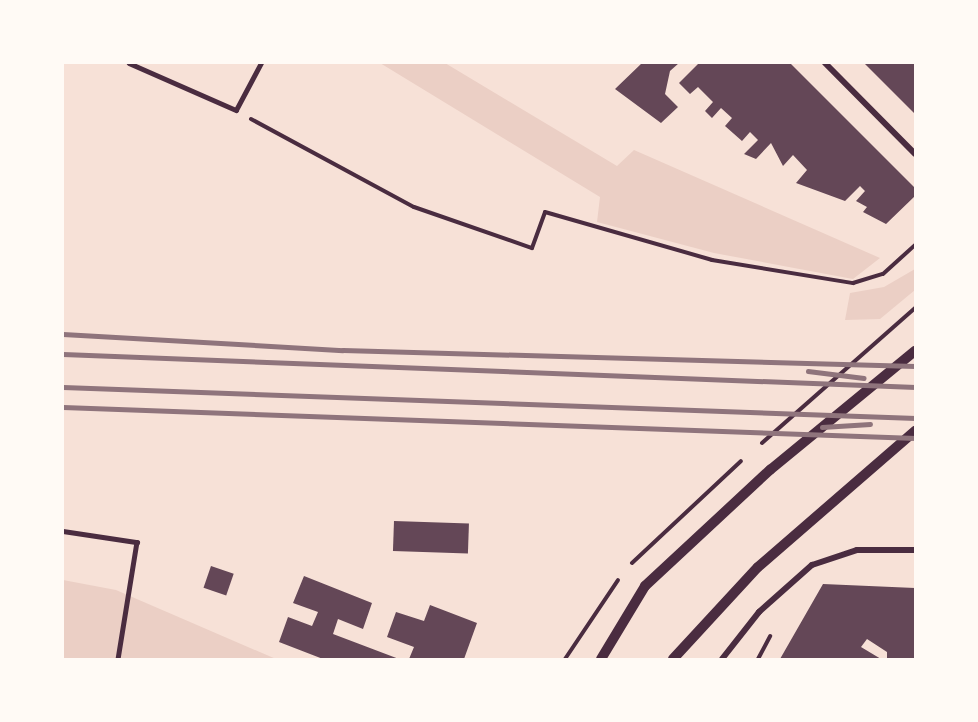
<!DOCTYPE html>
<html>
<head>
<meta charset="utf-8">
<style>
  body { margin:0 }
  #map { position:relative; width:978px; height:722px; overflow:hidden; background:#f7e1d7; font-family:"IBM Plex Serif",serif }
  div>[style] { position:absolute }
  .green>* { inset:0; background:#ebcfc5 }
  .building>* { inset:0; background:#644757; transform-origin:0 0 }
  .path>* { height:4px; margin:-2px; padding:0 2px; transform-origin:2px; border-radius:2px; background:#4a2c40 }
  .service>* { height:4.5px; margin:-2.25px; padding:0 2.25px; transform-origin:2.25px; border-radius:2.25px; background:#4a2c40 }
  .minor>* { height:6px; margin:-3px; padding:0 3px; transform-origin:3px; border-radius:3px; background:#4a2c40 }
  .tertiary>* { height:10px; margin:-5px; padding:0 5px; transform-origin:5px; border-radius:5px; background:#4a2c40 }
  .rail>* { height:4.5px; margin:-2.25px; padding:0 2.25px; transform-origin:2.25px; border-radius:2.25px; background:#8f747c }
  span { translate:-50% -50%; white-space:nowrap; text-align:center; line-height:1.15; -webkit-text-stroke:4.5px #fffaf5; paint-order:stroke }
  .frame { position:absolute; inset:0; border:64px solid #fffaf5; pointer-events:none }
</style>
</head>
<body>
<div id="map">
  <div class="green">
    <div style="clip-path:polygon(380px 63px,445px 63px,617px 166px,634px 150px,880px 258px,853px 279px,714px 253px,597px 222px,600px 197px)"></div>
    <div style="clip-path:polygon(915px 269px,915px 290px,880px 319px,845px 320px,850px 293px,884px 287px)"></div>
    <div style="clip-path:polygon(63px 580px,116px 590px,276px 659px,63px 659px)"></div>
  </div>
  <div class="building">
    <div style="clip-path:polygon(642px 63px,679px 63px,670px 71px,665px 94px,678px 107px,661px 123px,615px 89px)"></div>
    <div style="clip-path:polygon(699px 63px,790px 63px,915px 188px,915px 196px,886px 224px,863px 212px,867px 207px,856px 201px,865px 191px,860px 186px,845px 201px,796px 183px,807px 170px,793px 155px,783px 166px,771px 143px,756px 159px,744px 154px,758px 140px,750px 132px,742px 141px,725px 126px,732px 118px,721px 108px,712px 118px,705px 111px,713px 102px,698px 87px,690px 94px,679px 83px)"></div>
    <div style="clip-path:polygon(864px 63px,915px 63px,915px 114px)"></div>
    <div style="left:394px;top:521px;width:75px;height:30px;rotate:2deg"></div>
    <div style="left:211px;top:566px;width:24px;height:23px;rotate:19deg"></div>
    <div style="clip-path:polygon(304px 576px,372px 603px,363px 629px,338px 619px,333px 634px,399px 659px,323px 659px,279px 642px,288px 617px,312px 626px,318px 612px,293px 603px)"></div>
    <div style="clip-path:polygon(823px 584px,915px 588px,915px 659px,887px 659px,887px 652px,867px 639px,861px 647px,881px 659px,780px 659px)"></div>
    <div style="clip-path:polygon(430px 605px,477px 623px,464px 659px,409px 659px,414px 647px,387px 637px,396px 612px,424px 621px)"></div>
  </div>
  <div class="path">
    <div style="left:251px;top:119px;width:185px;rotate:28.4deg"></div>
    <div style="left:414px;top:207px;width:125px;rotate:19.2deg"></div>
    <div style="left:532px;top:248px;width:38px;rotate:-70deg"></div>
    <div style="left:545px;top:212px;width:174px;rotate:16deg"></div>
    <div style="left:712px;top:260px;width:143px;rotate:9.3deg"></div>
    <div style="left:853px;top:283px;width:31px;rotate:-17deg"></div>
    <div style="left:883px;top:274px;width:43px;rotate:-42.2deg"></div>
    <div style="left:762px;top:443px;width:204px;rotate:-41.4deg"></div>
    <div style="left:632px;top:563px;width:149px;rotate:-43.1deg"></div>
    <div style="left:565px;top:659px;width:95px;rotate:-56.1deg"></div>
    <div style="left:758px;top:659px;width:26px;rotate:-62deg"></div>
  </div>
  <div class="service">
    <div style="left:129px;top:63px;width:117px;rotate:23.7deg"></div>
    <div style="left:236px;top:110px;width:53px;rotate:-62deg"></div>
    <div style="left:63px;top:531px;width:75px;rotate:8.5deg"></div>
    <div style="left:137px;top:542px;width:119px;rotate:99.2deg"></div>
  </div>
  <div class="minor">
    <div style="left:825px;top:63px;width:128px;rotate:45.3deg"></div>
    <div style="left:722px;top:659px;width:60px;rotate:-51.8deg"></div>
    <div style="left:759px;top:612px;width:71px;rotate:-41.6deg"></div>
    <div style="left:812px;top:565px;width:47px;rotate:-18.4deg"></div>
    <div style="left:857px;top:550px;width:58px"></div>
  </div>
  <div class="tertiary">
    <div style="left:601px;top:659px;width:85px;rotate:-58.9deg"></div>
    <div style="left:645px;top:586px;width:171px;rotate:-42.9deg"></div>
    <div style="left:770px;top:470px;width:188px;rotate:-39.4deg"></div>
    <div style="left:673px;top:659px;width:125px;rotate:-47.3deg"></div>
    <div style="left:758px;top:567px;width:208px;rotate:-40.9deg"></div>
  </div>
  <div class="rail">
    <div style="left:63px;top:334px;width:280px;rotate:3.3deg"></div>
    <div style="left:343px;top:350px;width:572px;rotate:1.6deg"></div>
    <div style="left:63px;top:354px;width:853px;rotate:2.22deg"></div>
    <div style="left:808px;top:371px;width:56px;rotate:7.1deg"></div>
    <div style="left:63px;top:387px;width:853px;rotate:2.08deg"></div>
    <div style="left:63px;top:407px;width:853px;rotate:2.08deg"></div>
    <div style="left:822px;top:427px;width:48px;rotate:-3.6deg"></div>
  </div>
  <div class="frame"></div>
</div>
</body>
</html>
